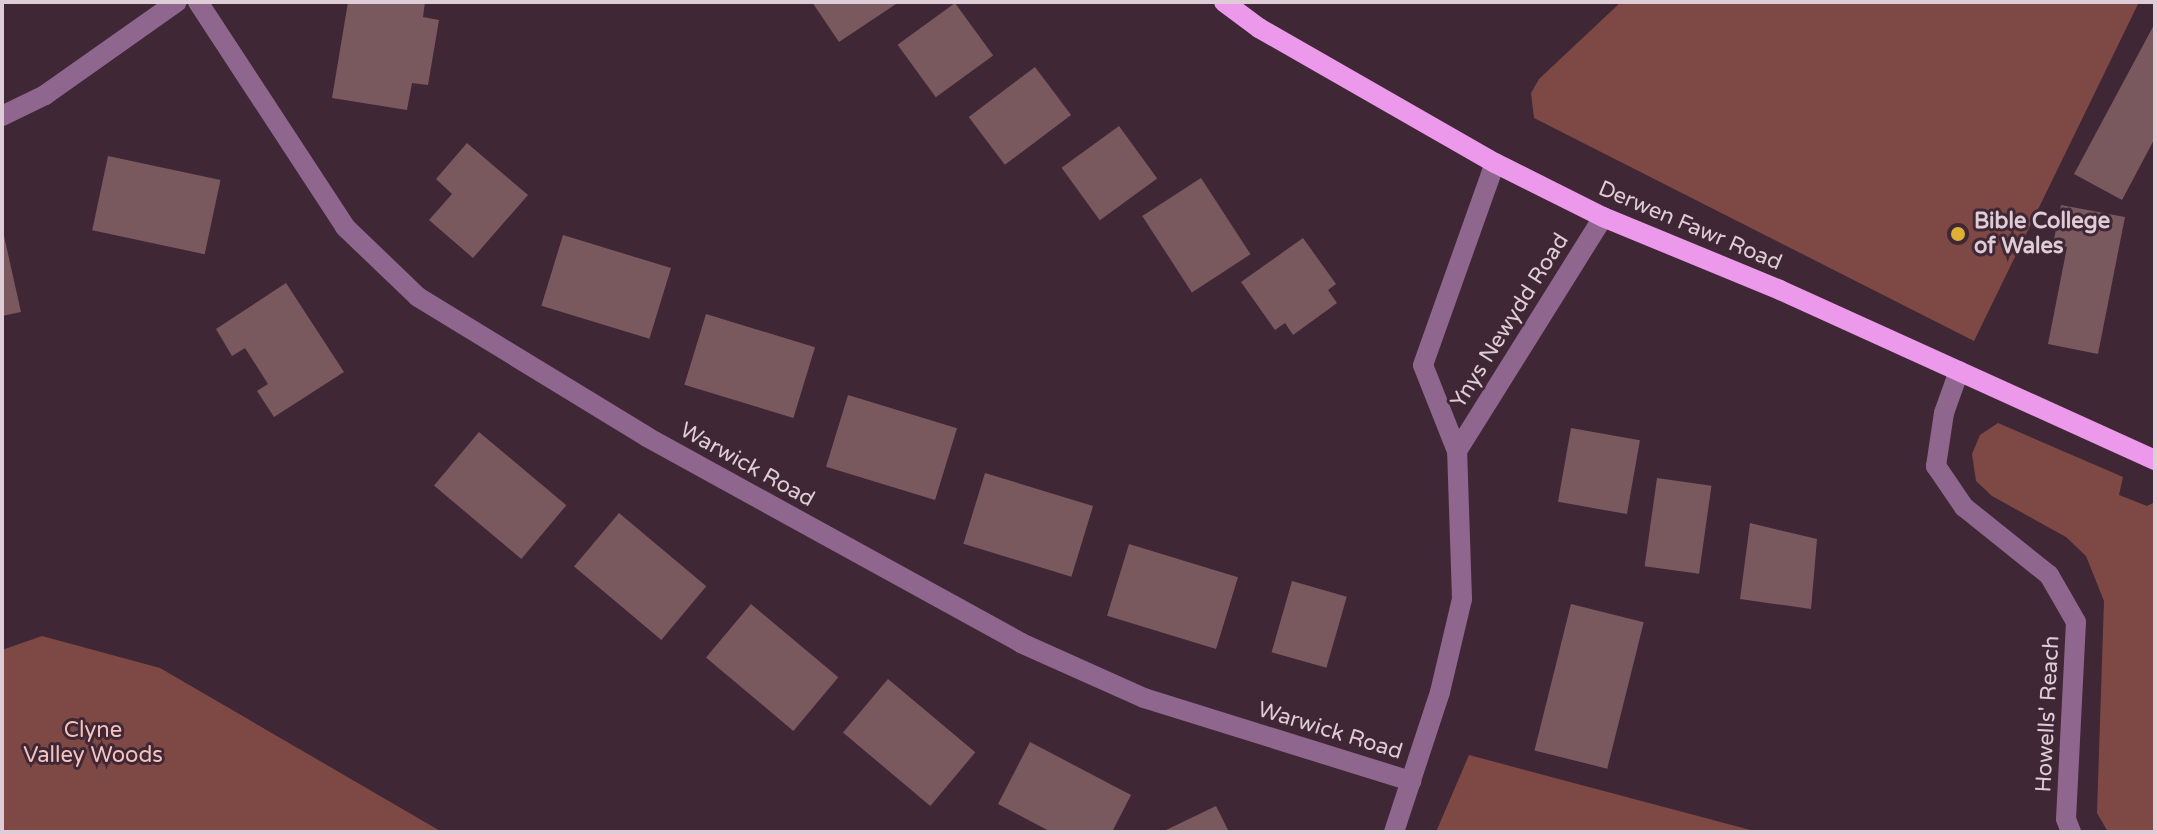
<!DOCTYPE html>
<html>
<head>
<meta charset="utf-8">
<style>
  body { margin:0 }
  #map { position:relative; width:2157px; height:834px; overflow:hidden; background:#402735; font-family:"Varela Round",sans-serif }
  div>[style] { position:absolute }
  .green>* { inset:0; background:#7e4944 }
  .building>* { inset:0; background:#79585e; transform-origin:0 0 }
  .minor>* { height:20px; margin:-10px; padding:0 10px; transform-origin:10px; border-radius:10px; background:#8e668e }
  .major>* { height:20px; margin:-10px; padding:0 10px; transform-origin:10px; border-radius:10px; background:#ec99ec }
  .dots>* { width:22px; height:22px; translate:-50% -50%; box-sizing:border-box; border:4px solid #402735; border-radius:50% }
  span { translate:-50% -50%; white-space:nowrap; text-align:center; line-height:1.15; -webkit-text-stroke:6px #402735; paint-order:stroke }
  .poi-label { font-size:22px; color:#decdd6; font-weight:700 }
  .left { translate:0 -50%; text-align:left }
  .street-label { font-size:22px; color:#decdd6 }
  .park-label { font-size:22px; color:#f3c4bd }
  .frame { position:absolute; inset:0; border:4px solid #decdd6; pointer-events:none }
</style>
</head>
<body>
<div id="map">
  <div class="green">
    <div style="clip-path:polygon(1621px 2px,2139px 2px,1974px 341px,1534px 118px,1531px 93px,1539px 79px)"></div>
    <div style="clip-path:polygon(1998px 423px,2123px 477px,2119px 495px,2147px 506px,2155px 502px,2155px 832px,2108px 832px,2097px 813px,2104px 601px,2086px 556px,2066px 537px,1992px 496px,1976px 481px,1972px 454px,1980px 435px)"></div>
    <div style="clip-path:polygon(42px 636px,160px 668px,442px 832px,2px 832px,2px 650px)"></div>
    <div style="clip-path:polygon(1469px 755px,1758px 832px,1436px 832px)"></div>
  </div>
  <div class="building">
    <div style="clip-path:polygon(348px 2px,425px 2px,423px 17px,439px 20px,428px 85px,412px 83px,407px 110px,332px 98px)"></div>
    <div style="clip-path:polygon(812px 2px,899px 2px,839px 42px)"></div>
    <div style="left:955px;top:3px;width:65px;height:71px;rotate:54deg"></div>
    <div style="clip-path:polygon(2155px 23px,2155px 138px,2122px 200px,2074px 174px)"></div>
    <div style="left:1035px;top:67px;width:60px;height:83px;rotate:53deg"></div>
    <div style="left:1119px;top:126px;width:65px;height:71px;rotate:54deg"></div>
    <div style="clip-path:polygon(467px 143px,528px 195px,473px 258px,429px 220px,452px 194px,436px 179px)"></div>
    <div style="left:108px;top:156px;width:115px;height:76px;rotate:12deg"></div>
    <div style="left:1201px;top:178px;width:91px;height:70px;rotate:57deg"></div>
    <div style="clip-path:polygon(2061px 205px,2125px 217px,2098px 354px,2048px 344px,2067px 247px,2053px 244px)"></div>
    <div style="left:563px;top:235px;width:113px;height:74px;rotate:17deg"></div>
    <div style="clip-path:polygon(4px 236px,21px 312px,2px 316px,2px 237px)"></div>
    <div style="clip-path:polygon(1303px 238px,1336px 284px,1328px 290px,1337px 303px,1293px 335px,1285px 323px,1275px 330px,1241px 282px)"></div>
    <div style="clip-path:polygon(286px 283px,344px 372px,274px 417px,257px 391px,268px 384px,245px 348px,232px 356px,216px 329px)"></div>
    <div style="left:706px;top:314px;width:114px;height:74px;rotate:17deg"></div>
    <div style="left:848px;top:395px;width:114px;height:75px;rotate:17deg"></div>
    <div style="left:1571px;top:428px;width:70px;height:75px;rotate:10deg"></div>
    <div style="left:479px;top:432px;width:114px;height:70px;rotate:40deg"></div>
    <div style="left:985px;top:473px;width:113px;height:74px;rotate:17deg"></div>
    <div style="left:1657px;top:478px;width:55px;height:89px;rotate:8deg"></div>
    <div style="left:619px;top:513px;width:114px;height:70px;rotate:40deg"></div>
    <div style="clip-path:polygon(1750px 523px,1817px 539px,1811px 609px,1740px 599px)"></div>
    <div style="left:1129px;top:544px;width:114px;height:75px;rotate:17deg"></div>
    <div style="left:1292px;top:581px;width:57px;height:74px;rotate:16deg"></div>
    <div style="left:751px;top:604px;width:114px;height:70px;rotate:40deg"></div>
    <div style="left:1571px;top:604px;width:75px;height:151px;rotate:14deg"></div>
    <div style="left:888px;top:679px;width:114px;height:70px;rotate:40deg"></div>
    <div style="clip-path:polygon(1030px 742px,1131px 795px,1112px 832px,1051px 832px,998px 804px)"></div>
    <div style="clip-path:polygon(1216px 806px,1229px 832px,1162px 832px)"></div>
  </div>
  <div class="minor">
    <div style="left:198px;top:2px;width:269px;rotate:56.8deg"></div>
    <div style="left:345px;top:227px;width:101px;rotate:43.8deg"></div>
    <div style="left:418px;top:297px;width:268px;rotate:31.4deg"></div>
    <div style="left:647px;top:437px;width:427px;rotate:28.8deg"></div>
    <div style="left:1021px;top:643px;width:135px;rotate:24.1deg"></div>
    <div style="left:1144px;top:698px;width:280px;rotate:17.3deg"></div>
    <div style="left:2px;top:116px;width:48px;rotate:-26deg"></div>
    <div style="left:45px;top:95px;width:161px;rotate:-35.2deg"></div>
    <div style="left:1959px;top:371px;width:45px;rotate:109.7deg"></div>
    <div style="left:1944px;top:413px;width:54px;rotate:98.6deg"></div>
    <div style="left:1936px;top:466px;width:50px;rotate:55.7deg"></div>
    <div style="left:1964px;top:507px;width:109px;rotate:38.7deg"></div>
    <div style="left:2049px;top:575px;width:54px;rotate:60.1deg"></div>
    <div style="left:2076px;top:622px;width:197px;rotate:92.9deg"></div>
    <div style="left:2066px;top:819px;width:14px;rotate:69deg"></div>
    <div style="left:1457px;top:451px;width:276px;rotate:-58deg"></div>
    <div style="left:1394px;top:832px;width:147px;rotate:-71.8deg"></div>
    <div style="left:1440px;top:692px;width:96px;rotate:-76.7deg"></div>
    <div style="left:1462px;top:599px;width:148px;rotate:-91.9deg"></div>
    <div style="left:1457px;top:451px;width:92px;rotate:-111.6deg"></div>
    <div style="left:1423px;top:365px;width:214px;rotate:-70.4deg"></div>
  </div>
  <div class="major">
    <div style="left:1224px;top:2px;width:44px;rotate:36.6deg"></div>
    <div style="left:1259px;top:28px;width:272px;rotate:29.8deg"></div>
    <div style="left:1495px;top:163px;width:121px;rotate:26.6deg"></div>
    <div style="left:1603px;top:217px;width:191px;rotate:22.4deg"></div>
    <div style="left:1780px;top:290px;width:412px;rotate:24.4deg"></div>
  </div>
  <div class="dots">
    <div style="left:1958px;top:234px;background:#dfb034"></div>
  </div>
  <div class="poi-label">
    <span class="left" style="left:1974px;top:234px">Bible College<br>of Wales</span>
  </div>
  <div class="street-label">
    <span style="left:1690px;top:226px;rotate:23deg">Derwen Fawr Road</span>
    <span style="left:1510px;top:321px;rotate:-58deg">Ynys Newydd Road</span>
    <span style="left:747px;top:465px;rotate:29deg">Warwick Road</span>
    <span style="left:2048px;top:714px;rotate:-87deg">Howells' Reach</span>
    <span style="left:1330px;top:731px;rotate:17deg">Warwick Road</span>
  </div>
  <div class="park-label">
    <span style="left:93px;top:743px">Clyne<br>Valley Woods</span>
  </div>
  <div class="frame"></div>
</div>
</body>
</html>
